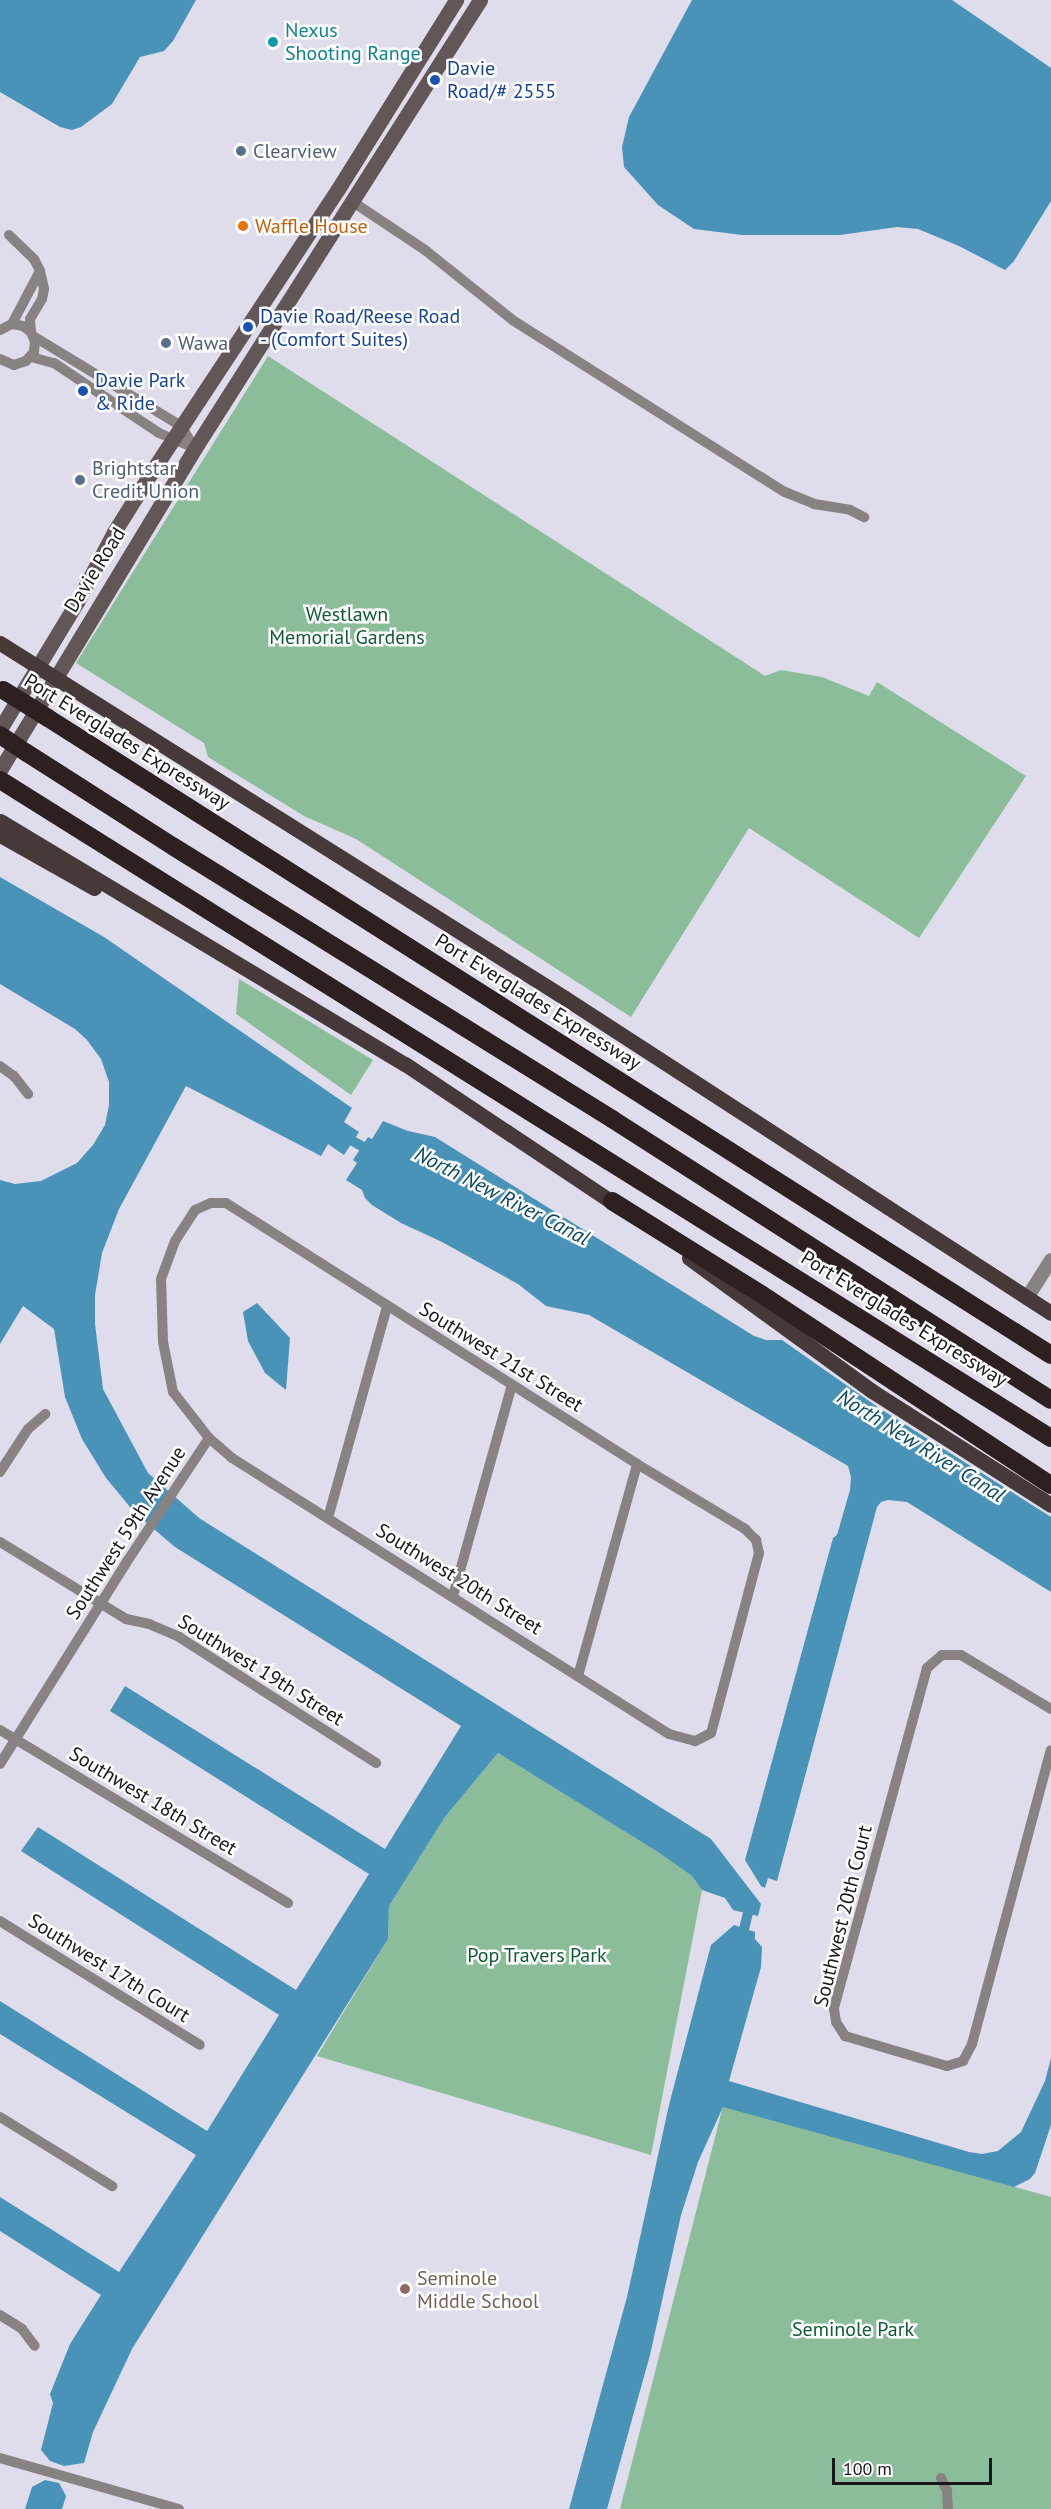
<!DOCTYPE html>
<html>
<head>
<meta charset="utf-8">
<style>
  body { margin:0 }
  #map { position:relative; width:1051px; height:2509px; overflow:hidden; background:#dfdceb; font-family:"PT Sans",sans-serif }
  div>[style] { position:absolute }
  .green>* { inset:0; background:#8cbd9b }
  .water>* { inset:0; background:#4a93b8 }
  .canal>* { height:10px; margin:-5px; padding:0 5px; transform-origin:5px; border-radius:5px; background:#4a93b8 }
  .minor>* { height:10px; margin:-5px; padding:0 5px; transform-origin:5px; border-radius:5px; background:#898282 }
  .tertiary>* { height:14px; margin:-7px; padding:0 7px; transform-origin:7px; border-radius:7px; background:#898282 }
  .secondary>* { height:15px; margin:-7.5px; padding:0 7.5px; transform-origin:7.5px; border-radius:7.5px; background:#615757 }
  .primary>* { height:15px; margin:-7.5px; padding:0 7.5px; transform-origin:7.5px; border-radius:7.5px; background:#453939 }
  .motorway>* { height:18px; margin:-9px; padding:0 9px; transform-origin:9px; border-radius:9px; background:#2d2021 }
  .motorway-bridge>* { height:18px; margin:-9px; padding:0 9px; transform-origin:9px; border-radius:9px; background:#2d2021 }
  .dots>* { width:16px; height:16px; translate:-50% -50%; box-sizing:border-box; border:3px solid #fff; border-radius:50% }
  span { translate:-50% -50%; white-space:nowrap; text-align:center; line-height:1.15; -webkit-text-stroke:5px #fff; paint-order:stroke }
  .culture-label { font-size:20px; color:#0d838f }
  .left { translate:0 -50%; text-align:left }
  .transit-label { font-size:20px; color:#164399 }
  .service-label { font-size:20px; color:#4e5e75 }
  .food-label { font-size:20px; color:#c56008 }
  .street-label { font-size:20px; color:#19171d }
  .park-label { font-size:20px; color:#0e5a31 }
  .education-label { font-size:20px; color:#785e54 }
  .water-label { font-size:21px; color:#0a4862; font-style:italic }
  .scale { position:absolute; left:832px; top:2458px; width:160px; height:27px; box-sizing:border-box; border:3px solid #19171d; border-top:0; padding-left:8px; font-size:18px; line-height:21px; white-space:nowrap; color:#19171d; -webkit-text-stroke:4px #fff; paint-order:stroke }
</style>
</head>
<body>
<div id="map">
  <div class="green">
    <div style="clip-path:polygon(268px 356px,765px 676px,781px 670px,822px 677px,869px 696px,877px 682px,1026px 776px,919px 938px,749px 828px,631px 1017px,356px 839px,304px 816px,208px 757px,204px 743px,76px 663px)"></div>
    <div style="clip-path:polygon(239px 979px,373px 1060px,351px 1095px,236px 1014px)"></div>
    <div style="clip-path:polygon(498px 1753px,660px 1853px,692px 1876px,702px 1890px,651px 2155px,317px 2056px,388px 1939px,389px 1906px,445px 1817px)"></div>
    <div style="clip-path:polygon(723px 2106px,1051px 2197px,1051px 2509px,620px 2509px)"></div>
  </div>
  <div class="water">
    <div style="clip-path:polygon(0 0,196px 0,173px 41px,164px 51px,140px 57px,112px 104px,81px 127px,72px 130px,60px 127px,0 92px)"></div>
    <div style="clip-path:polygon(692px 0,952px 0,1051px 68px,1051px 201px,1014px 261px,1005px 270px,959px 246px,918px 229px,897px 227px,840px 235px,742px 235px,694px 229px,658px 205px,624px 167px,622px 147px,629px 117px)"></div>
    <div style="clip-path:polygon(0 877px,104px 937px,352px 1108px,344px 1122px,359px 1132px,344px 1155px,328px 1144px,321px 1156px,186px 1086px,119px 1209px,102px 1253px,95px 1295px,95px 1324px,103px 1389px,148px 1473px,199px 1518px,711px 1839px,761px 1904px,758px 1916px,733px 1910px,725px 1898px,702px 1890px,692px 1876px,658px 1852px,498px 1753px,445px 1817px,389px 1906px,388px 1939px,132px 2349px,93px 2432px,84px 2463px,64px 2466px,50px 2461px,41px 2450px,53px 2403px,50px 2394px,70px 2344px,101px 2295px,0 2231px,0 2197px,119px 2272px,196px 2155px,0 2034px,0 2001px,207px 2131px,279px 2015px,21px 1851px,38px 1827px,296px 1990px,369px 1874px,110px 1711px,125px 1686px,385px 1849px,461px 1726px,175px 1547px,135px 1513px,106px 1478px,82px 1439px,65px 1397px,54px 1329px,23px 1306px,0 1344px,0 1180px,15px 1184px,41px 1181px,77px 1163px,93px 1145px,105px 1125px,109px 1105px,109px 1082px,101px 1059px,87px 1040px,75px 1029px,0 984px)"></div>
    <div style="clip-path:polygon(383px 1121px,408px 1131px,435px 1137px,754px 1336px,766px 1340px,782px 1340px,879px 1408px,1051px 1517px,1051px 1592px,907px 1502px,888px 1500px,881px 1502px,877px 1507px,777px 1881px,768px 1878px,765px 1888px,761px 1886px,745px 1860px,833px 1538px,837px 1535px,850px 1490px,851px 1477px,848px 1466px,589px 1315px,546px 1306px,518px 1284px,442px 1242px,401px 1223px,372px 1205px,365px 1198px,362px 1190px,346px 1180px,357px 1163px,353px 1160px,368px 1137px,372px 1139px)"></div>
    <div style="clip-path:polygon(257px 1303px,290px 1338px,286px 1390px,265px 1373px,248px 1341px,243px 1312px)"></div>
    <div style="clip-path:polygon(734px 1925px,755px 1932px,755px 1939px,762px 1947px,761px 1967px,729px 2081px,969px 2152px,982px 2154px,998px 2151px,1021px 2132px,1045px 2081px,1051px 2058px,1051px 2125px,1035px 2173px,1030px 2179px,1014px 2187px,723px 2107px,698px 2162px,681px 2215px,650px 2355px,607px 2509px,569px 2509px,627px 2297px,669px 2105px,711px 1945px)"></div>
    <div style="clip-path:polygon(45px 2480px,59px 2483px,66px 2496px,62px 2509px,25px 2509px,32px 2487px)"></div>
  </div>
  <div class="canal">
    <div style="left:340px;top:1134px;width:39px;rotate:29deg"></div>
    <div style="left:741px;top:1941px;width:33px;rotate:-76deg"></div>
    <div style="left:749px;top:1909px;width:8px;rotate:-140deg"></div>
  </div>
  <div class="minor">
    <div style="left:353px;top:202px;width:87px;rotate:33.7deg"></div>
    <div style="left:425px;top:250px;width:114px;rotate:38.6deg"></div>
    <div style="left:514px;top:321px;width:320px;rotate:32.3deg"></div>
    <div style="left:785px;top:492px;width:31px;rotate:22deg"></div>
    <div style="left:814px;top:504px;width:36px;rotate:9deg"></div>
    <div style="left:850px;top:510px;width:16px;rotate:27deg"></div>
    <div style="left:9px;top:235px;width:35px;rotate:44deg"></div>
    <div style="left:34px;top:259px;width:13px;rotate:63deg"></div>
    <div style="left:40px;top:271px;width:18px;rotate:77deg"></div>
    <div style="left:44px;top:289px;width:10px;rotate:101deg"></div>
    <div style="left:42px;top:299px;width:23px;rotate:121deg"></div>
    <div style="left:30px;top:319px;width:13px;rotate:86deg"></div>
    <div style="left:12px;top:324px;width:60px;rotate:-62.2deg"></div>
    <div style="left:0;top:330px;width:13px;rotate:-27deg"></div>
    <div style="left:12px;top:324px;width:11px;rotate:10deg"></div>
    <div style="left:23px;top:326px;width:10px;rotate:37deg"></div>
    <div style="left:31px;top:332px;width:11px;rotate:68deg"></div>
    <div style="left:35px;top:342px;width:10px;rotate:96deg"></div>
    <div style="left:34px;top:352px;width:12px;rotate:132deg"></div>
    <div style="left:26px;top:361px;width:13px;rotate:162deg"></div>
    <div style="left:14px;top:365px;width:15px;rotate:-157deg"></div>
    <div style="left:33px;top:336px;width:173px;rotate:31.3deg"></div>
    <div style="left:181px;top:426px;width:26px;rotate:58deg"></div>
    <div style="left:31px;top:357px;width:24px;rotate:15deg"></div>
    <div style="left:54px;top:363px;width:126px;rotate:33.7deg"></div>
    <div style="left:159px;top:433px;width:39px;rotate:23deg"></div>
    <div style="left:0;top:1066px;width:17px;rotate:36deg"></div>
    <div style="left:14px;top:1076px;width:23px;rotate:52deg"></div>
    <div style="left:211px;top:1203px;width:15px"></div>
    <div style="left:226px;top:1203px;width:487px;rotate:32.4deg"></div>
    <div style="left:637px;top:1464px;width:126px;rotate:31deg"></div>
    <div style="left:745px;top:1529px;width:16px;rotate:45deg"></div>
    <div style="left:756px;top:1540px;width:13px;rotate:77deg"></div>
    <div style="left:759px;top:1553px;width:186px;rotate:104.9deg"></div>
    <div style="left:711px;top:1733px;width:18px;rotate:153deg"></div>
    <div style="left:695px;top:1741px;width:27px;rotate:-165deg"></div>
    <div style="left:669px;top:1734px;width:517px;rotate:-147.72deg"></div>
    <div style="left:232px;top:1458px;width:30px;rotate:-139deg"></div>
    <div style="left:209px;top:1438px;width:58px;rotate:-128deg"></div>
    <div style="left:173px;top:1392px;width:51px;rotate:-101.3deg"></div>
    <div style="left:163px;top:1342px;width:63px;rotate:-91.8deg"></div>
    <div style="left:161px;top:1279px;width:40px;rotate:-69.8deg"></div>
    <div style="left:175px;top:1241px;width:37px;rotate:-57deg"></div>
    <div style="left:195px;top:1210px;width:17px;rotate:-24deg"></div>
    <div style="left:0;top:1472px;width:51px;rotate:-56.9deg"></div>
    <div style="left:28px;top:1429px;width:23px;rotate:-41deg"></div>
    <div style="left:328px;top:1518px;width:220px;rotate:-74.4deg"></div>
    <div style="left:0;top:1542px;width:148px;rotate:31.4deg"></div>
    <div style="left:126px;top:1619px;width:24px;rotate:12deg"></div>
    <div style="left:149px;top:1624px;width:33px;rotate:23deg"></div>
    <div style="left:179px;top:1637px;width:234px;rotate:32.6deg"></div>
    <div style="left:453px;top:1596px;width:219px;rotate:-74.4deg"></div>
    <div style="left:578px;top:1676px;width:220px;rotate:-74.4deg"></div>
    <div style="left:1051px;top:1709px;width:105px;rotate:-149deg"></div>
    <div style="left:961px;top:1655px;width:19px;rotate:180deg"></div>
    <div style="left:942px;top:1655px;width:20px;rotate:139deg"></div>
    <div style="left:927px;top:1668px;width:353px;rotate:105.3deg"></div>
    <div style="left:834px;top:2009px;width:13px;rotate:81deg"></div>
    <div style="left:836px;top:2022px;width:17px;rotate:57deg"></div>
    <div style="left:845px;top:2036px;width:106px;rotate:16.4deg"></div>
    <div style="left:947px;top:2066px;width:17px;rotate:-17deg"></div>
    <div style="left:963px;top:2061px;width:19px;rotate:-62deg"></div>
    <div style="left:972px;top:2044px;width:304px;rotate:-75deg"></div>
    <div style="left:0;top:1730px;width:336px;rotate:31deg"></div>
    <div style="left:0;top:1764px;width:237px;rotate:-57.9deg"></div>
    <div style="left:126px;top:1563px;width:150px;rotate:-56.4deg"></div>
    <div style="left:0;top:1921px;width:235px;rotate:31.8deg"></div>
    <div style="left:0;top:2117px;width:132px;rotate:31.6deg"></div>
    <div style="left:0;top:2315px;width:26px;rotate:32deg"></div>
    <div style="left:22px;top:2329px;width:21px;rotate:53deg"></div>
    <div style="left:0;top:2458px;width:186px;rotate:15.9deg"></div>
    <div style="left:941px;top:2478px;width:14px;rotate:65deg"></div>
    <div style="left:947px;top:2491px;width:18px;rotate:87deg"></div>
  </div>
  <div class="tertiary">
    <div style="left:1027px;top:1298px;width:45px;rotate:-57.7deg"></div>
  </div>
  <div class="secondary">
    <div style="left:0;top:729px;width:149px;rotate:-58.8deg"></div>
    <div style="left:77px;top:602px;width:79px;rotate:-62.1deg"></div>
    <div style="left:114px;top:532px;width:79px;rotate:-57.9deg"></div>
    <div style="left:156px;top:465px;width:331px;rotate:-56.6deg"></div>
    <div style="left:338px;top:189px;width:223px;rotate:-58deg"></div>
    <div style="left:0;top:770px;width:376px;rotate:-58.8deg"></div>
    <div style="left:195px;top:448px;width:531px;rotate:-57.54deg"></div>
  </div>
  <div class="primary">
    <div style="left:0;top:643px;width:667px;rotate:32.14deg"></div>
    <div style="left:565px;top:998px;width:579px;rotate:32.95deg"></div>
    <div style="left:0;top:821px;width:472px;rotate:31deg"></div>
    <div style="left:405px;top:1064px;width:260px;rotate:33.7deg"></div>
    <div style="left:0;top:835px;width:108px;rotate:29.4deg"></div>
    <div style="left:689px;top:1258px;width:226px;rotate:36deg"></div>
    <div style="left:872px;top:1391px;width:212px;rotate:32.5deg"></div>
  </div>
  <div class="motorway">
    <div style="left:48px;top:718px;width:1188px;rotate:32.42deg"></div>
    <div style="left:27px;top:753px;width:174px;rotate:32.6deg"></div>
    <div style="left:174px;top:847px;width:516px;rotate:31.84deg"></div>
    <div style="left:612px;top:1119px;width:521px;rotate:32.62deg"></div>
    <div style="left:0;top:780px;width:1240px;rotate:32.05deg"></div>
    <div style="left:612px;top:1201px;width:176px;rotate:32deg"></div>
    <div style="left:761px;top:1294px;width:347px;rotate:33.4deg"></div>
  </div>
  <div class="motorway-bridge">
    <div style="left:3px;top:690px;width:53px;rotate:31.9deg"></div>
    <div style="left:0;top:735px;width:32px;rotate:34deg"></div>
  </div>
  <div class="dots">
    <div style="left:273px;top:42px;background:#0f9aa8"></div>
    <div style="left:435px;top:80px;background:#1a4fb4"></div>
    <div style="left:241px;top:151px;background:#5c6f8a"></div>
    <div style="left:243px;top:226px;background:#e8710a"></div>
    <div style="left:248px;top:327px;background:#1a4fb4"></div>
    <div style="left:166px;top:343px;background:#5c6f8a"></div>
    <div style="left:83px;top:391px;background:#1a4fb4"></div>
    <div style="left:80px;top:480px;background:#5c6f8a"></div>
    <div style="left:405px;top:2289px;background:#8d6e63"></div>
  </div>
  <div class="culture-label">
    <span class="left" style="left:285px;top:42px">Nexus<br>Shooting Range</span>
  </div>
  <div class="transit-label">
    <span class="left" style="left:447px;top:80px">Davie<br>Road/# 2555</span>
    <span class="left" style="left:260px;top:328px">Davie Road/Reese Road<br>- (Comfort Suites)</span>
    <span class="left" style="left:95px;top:392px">Davie Park<br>&amp; Ride</span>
  </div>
  <div class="service-label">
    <span class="left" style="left:253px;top:151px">Clearview</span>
    <span class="left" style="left:178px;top:343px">Wawa</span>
    <span class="left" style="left:92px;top:480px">Brightstar<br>Credit Union</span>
  </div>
  <div class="food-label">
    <span class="left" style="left:255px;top:226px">Waffle House</span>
  </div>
  <div class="street-label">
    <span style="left:95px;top:570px;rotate:-58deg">Davie Road</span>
    <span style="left:127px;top:742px;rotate:32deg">Port Everglades Expressway</span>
    <span style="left:538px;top:1002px;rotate:32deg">Port Everglades Expressway</span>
    <span style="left:904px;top:1319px;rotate:32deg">Port Everglades Expressway</span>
    <span style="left:501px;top:1357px;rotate:32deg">Southwest 21st Street</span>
    <span style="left:126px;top:1533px;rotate:-57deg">Southwest 59th Avenue</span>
    <span style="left:459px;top:1579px;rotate:32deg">Southwest 20th Street</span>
    <span style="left:261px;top:1670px;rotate:32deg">Southwest 19th Street</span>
    <span style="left:153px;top:1801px;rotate:31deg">Southwest 18th Street</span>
    <span style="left:843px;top:1916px;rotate:-76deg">Southwest 20th Court</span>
    <span style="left:109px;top:1968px;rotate:32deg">Southwest 17th Court</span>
  </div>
  <div class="park-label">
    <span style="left:347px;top:626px">Westlawn<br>Memorial Gardens</span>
    <span style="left:537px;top:1955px">Pop Travers Park</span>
    <span style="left:853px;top:2329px">Seminole Park</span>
  </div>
  <div class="education-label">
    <span class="left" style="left:417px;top:2290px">Seminole<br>Middle School</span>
  </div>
  <div class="water-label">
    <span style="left:502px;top:1196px;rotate:27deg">North New River Canal</span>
    <span style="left:921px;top:1446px;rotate:32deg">North New River Canal</span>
  </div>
  <div class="scale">100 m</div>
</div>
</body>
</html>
